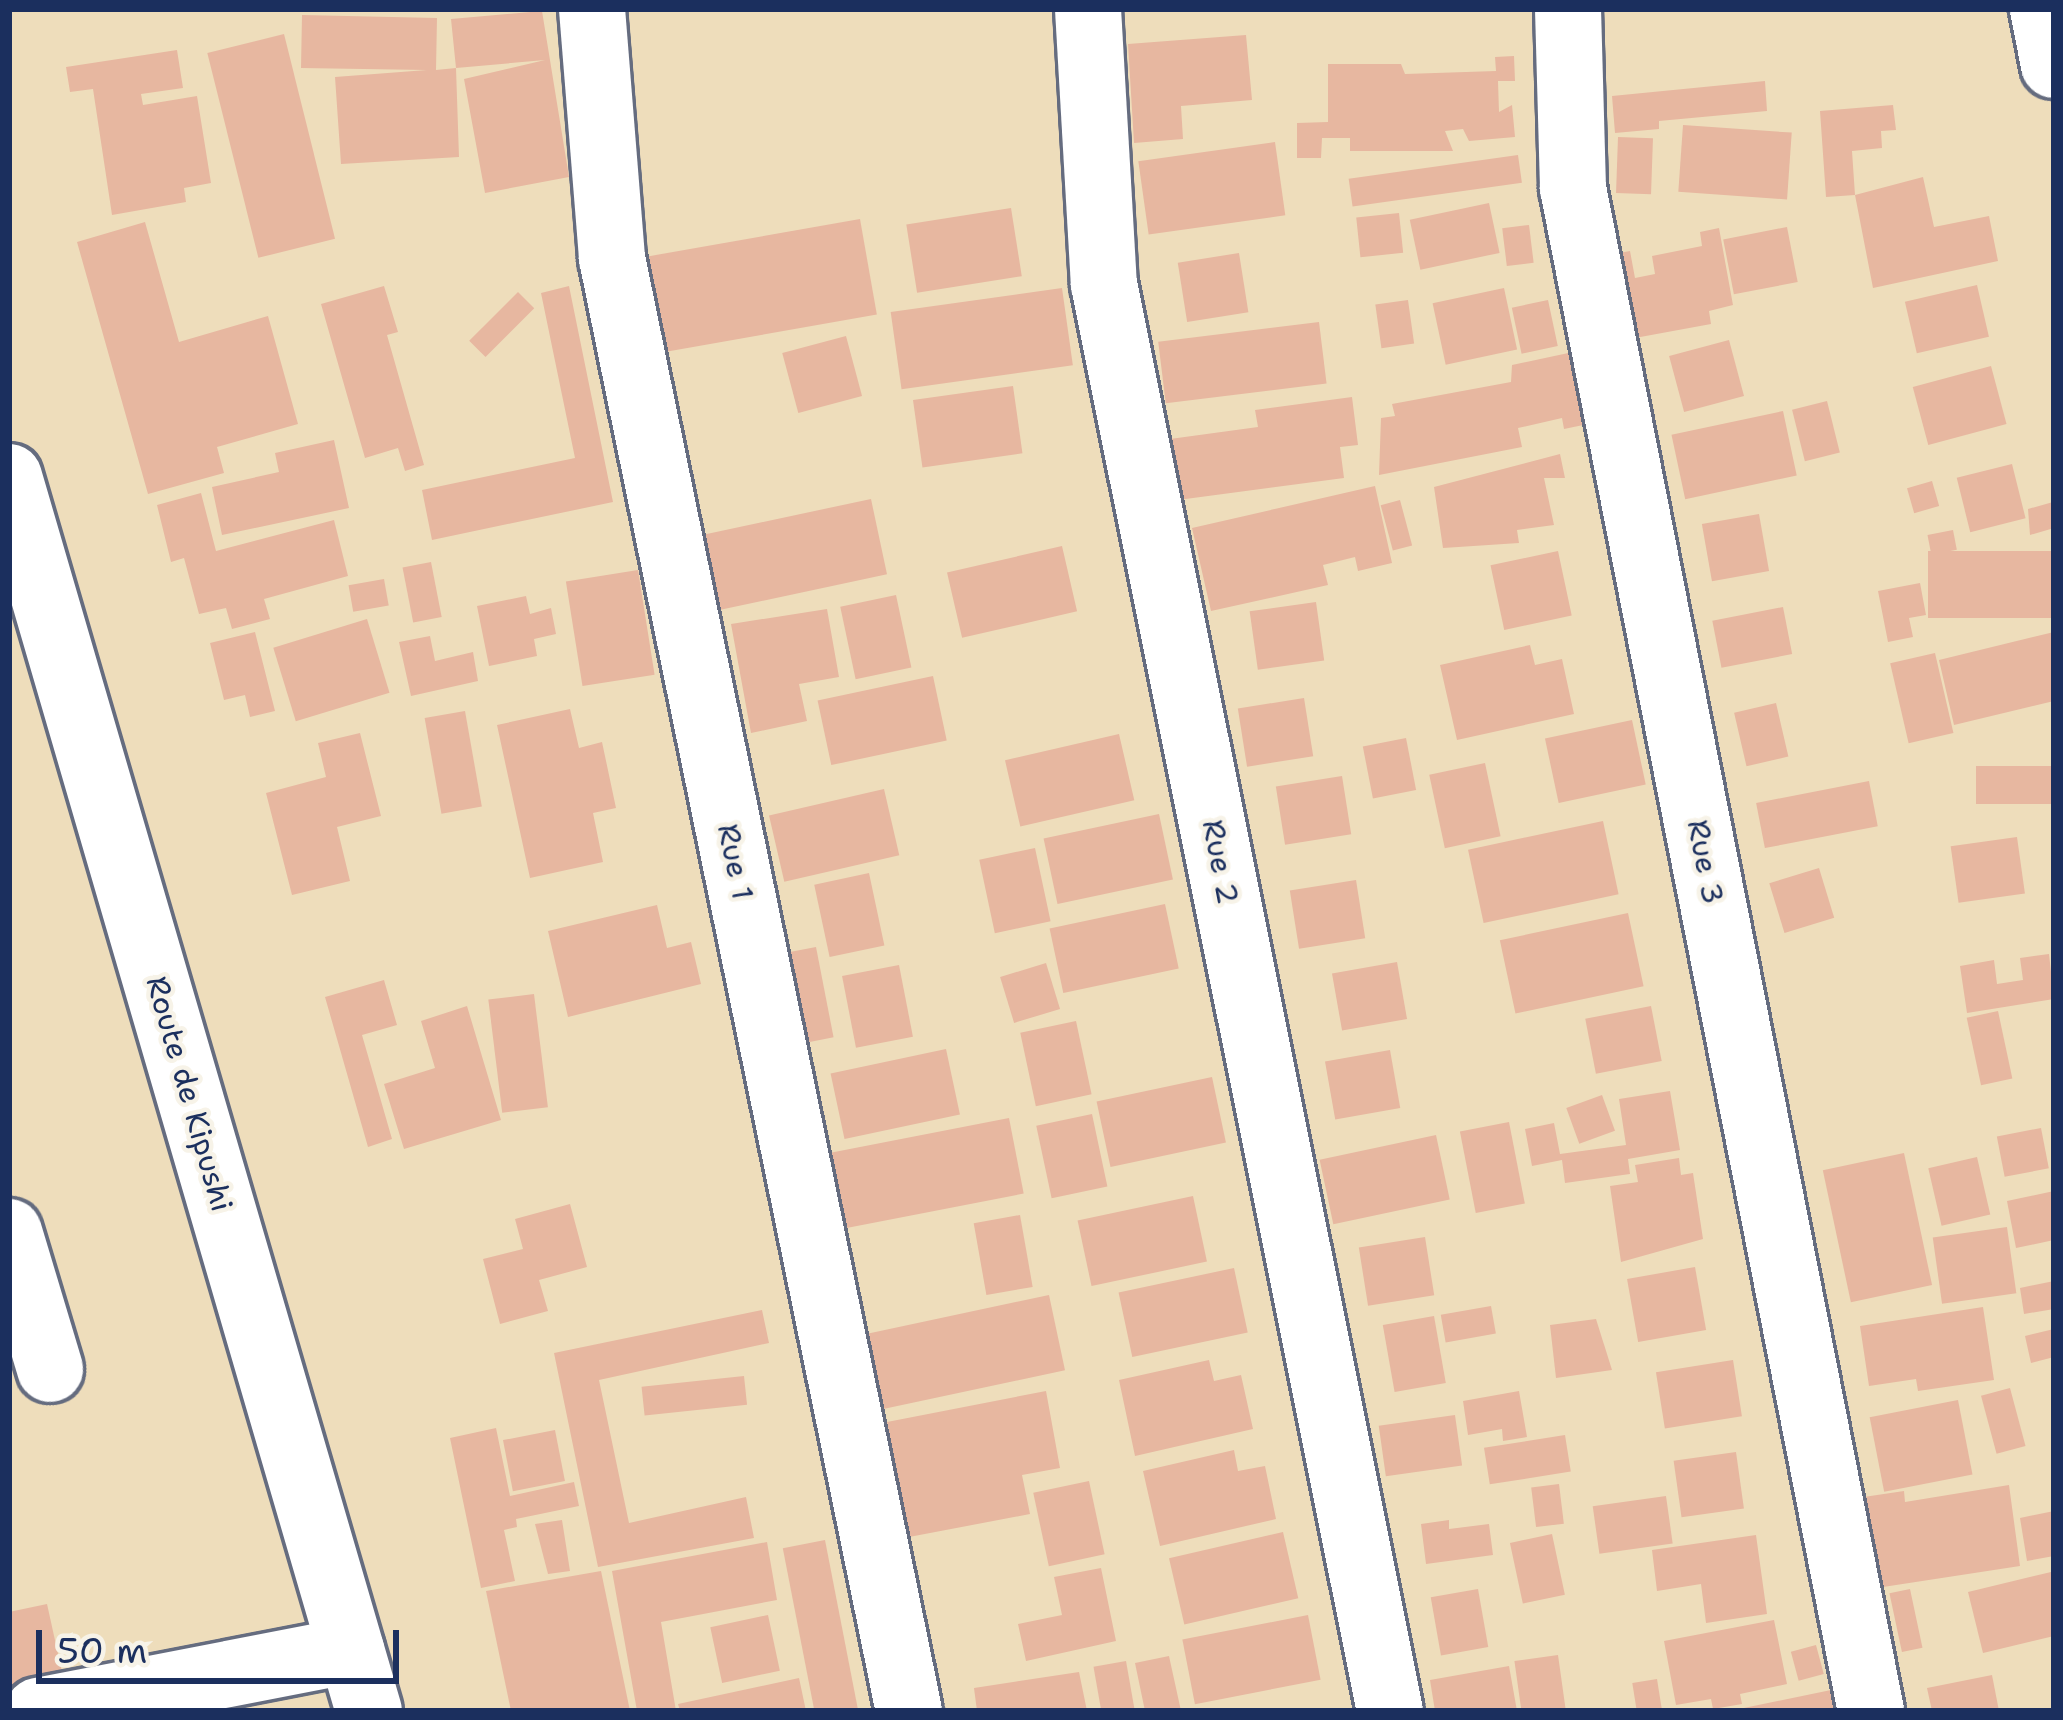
<!DOCTYPE html>
<html>
<head>
<meta charset="utf-8">
<style>
  body { margin:0 }
  #map { position:relative; width:2063px; height:1720px; overflow:hidden; background:#edb; font-family:"Shantell Sans",sans-serif }
  div>[style] { position:absolute }
  .building>* { inset:0; background:#e7b7a0; transform-origin:0 0 }
  .roads { filter:drop-shadow(3px 0 #656c7f) drop-shadow(-3px 0 #656c7f) drop-shadow(0 3px #656c7f) drop-shadow(0 -3px #656c7f) }
  .minor>* { height:66px; margin:-33px; padding:0 33px; transform-origin:33px; border-radius:33px; background:#fff }
  .highway>* { height:66px; margin:-33px; padding:0 33px; transform-origin:33px; border-radius:33px; background:#fff }
  span { translate:-50% -50%; white-space:nowrap; text-align:center; line-height:1.15; -webkit-text-stroke:9px #f7f3e8; paint-order:stroke }
  .street-label { font-size:30px; color:#1b2f5e }
  .frame { position:absolute; inset:0; border:12px solid #1b2f5e; pointer-events:none }
  .scale { position:absolute; left:36px; top:1630px; width:363px; height:54px; box-sizing:border-box; border:6px solid #1b2f5e; border-top:0; padding-left:15px; font-size:36px; line-height:42px; white-space:nowrap; color:#1b2f5e; -webkit-text-stroke:9px #f7f3e8; paint-order:stroke }
</style>
</head>
<body>
<div id="map">
  <div class="building">
    <div style="clip-path:polygon(542px 11px,569px 177px,485px 193px,464px 79px,545px 60px,456px 68px,459px 157px,341px 164px,335px 77px,427px 70px,301px 68px,302px 15px,437px 18px,436px 70px,456px 68px,451px 19px)"></div>
    <div style="left:284px;top:34px;width:211px;height:79px;rotate:76deg"></div>
    <div style="clip-path:polygon(1246px 35px,1252px 100px,1181px 106px,1183px 139px,1134px 143px,1128px 44px)"></div>
    <div style="clip-path:polygon(177px 50px,183px 88px,141px 94px,143px 105px,197px 96px,211px 183px,184px 188px,186px 202px,112px 215px,93px 89px,70px 92px,66px 67px)"></div>
    <div style="clip-path:polygon(1514px 56px,1515px 81px,1498px 81px,1499px 112px,1512px 105px,1515px 137px,1469px 141px,1463px 129px,1445px 131px,1453px 151px,1350px 151px,1350px 138px,1322px 138px,1321px 158px,1297px 158px,1297px 123px,1328px 122px,1328px 64px,1401px 64px,1405px 74px,1496px 71px,1495px 57px)"></div>
    <div style="clip-path:polygon(1765px 81px,1767px 111px,1659px 121px,1659px 129px,1615px 133px,1612px 96px)"></div>
    <div style="clip-path:polygon(1893px 105px,1896px 130px,1881px 131px,1882px 148px,1852px 151px,1855px 195px,1826px 197px,1820px 111px)"></div>
    <div style="left:1683px;top:125px;width:109px;height:67px;rotate:4deg"></div>
    <div style="left:1618px;top:137px;width:35px;height:56px;rotate:2deg"></div>
    <div style="left:1275px;top:142px;width:74px;height:138px;rotate:82deg"></div>
    <div style="left:1518px;top:155px;width:28px;height:171px;rotate:82deg"></div>
    <div style="clip-path:polygon(1923px 177px,1934px 227px,1989px 216px,1998px 261px,1873px 288px,1855px 195px)"></div>
    <div style="left:1489px;top:203px;width:51px;height:81px;rotate:78deg"></div>
    <div style="left:1011px;top:208px;width:69px;height:106px;rotate:81deg"></div>
    <div style="left:1399px;top:213px;width:40px;height:43px;rotate:84deg"></div>
    <div style="left:860px;top:219px;width:97px;height:224px;rotate:80deg"></div>
    <div style="clip-path:polygon(145px 222px,179px 342px,268px 316px,298px 424px,217px 447px,224px 473px,148px 494px,77px 242px)"></div>
    <div style="left:1529px;top:225px;width:38px;height:27px;rotate:83deg"></div>
    <div style="left:1787px;top:227px;width:56px;height:65px;rotate:79deg"></div>
    <div style="clip-path:polygon(1719px 228px,1733px 305px,1709px 311px,1711px 324px,1624px 340px,1609px 255px,1630px 251px,1635px 278px,1655px 274px,1652px 256px,1702px 246px,1700px 232px)"></div>
    <div style="left:1239px;top:253px;width:60px;height:62px;rotate:81deg"></div>
    <div style="left:1977px;top:285px;width:53px;height:74px;rotate:77deg"></div>
    <div style="clip-path:polygon(384px 286px,398px 332px,387px 335px,424px 465px,405px 471px,398px 448px,365px 458px,321px 304px)"></div>
    <div style="clip-path:polygon(569px 286px,613px 502px,432px 540px,422px 490px,575px 458px,541px 293px)"></div>
    <div style="left:1062px;top:288px;width:78px;height:173px;rotate:82deg"></div>
    <div style="left:1504px;top:288px;width:63px;height:73px;rotate:78deg"></div>
    <div style="left:518px;top:292px;width:23px;height:69px;rotate:45deg"></div>
    <div style="left:1408px;top:300px;width:44px;height:33px;rotate:82deg"></div>
    <div style="left:1548px;top:300px;width:47px;height:37px;rotate:78deg"></div>
    <div style="left:1319px;top:322px;width:62px;height:162px;rotate:83deg"></div>
    <div style="left:846px;top:336px;width:62px;height:66px;rotate:75deg"></div>
    <div style="left:1729px;top:340px;width:58px;height:62px;rotate:75deg"></div>
    <div style="clip-path:polygon(1573px 352px,1588px 424px,1564px 429px,1562px 418px,1518px 428px,1522px 447px,1379px 475px,1381px 418px,1395px 416px,1392px 404px,1511px 382px,1512px 365px)"></div>
    <div style="left:1991px;top:366px;width:60px;height:81px;rotate:75deg"></div>
    <div style="left:1013px;top:386px;width:68px;height:101px;rotate:82deg"></div>
    <div style="clip-path:polygon(1352px 397px,1358px 445px,1340px 447px,1344px 478px,1178px 500px,1170px 439px,1258px 427px,1255px 410px)"></div>
    <div style="left:1827px;top:401px;width:53px;height:36px;rotate:76deg"></div>
    <div style="left:1783px;top:411px;width:66px;height:114px;rotate:78deg"></div>
    <div style="clip-path:polygon(334px 440px,349px 508px,222px 535px,212px 487px,279px 472px,275px 453px)"></div>
    <div style="clip-path:polygon(1560px 454px,1565px 478px,1544px 478px,1554px 525px,1517px 530px,1519px 543px,1443px 548px,1434px 487px)"></div>
    <div style="left:2012px;top:464px;width:56px;height:57px;rotate:76deg"></div>
    <div style="left:1932px;top:481px;width:26px;height:26px;rotate:74deg"></div>
    <div style="clip-path:polygon(1375px 486px,1392px 563px,1358px 571px,1355px 557px,1323px 565px,1328px 585px,1211px 611px,1192px 528px)"></div>
    <div style="clip-path:polygon(201px 493px,216px 551px,334px 520px,348px 576px,264px 599px,270px 619px,232px 629px,226px 608px,199px 614px,184px 558px,171px 562px,157px 505px)"></div>
    <div style="left:871px;top:499px;width:77px;height:187px;rotate:78deg"></div>
    <div style="left:1400px;top:500px;width:47px;height:20px;rotate:75deg"></div>
    <div style="clip-path:polygon(2053px 502px,2054px 528px,2030px 535px,2028px 509px)"></div>
    <div style="left:1759px;top:514px;width:58px;height:58px;rotate:80deg"></div>
    <div style="left:1953px;top:530px;width:20px;height:26px;rotate:79deg"></div>
    <div style="left:1062px;top:546px;width:67px;height:118px;rotate:77deg"></div>
    <div style="left:1558px;top:551px;width:66px;height:69px;rotate:78deg"></div>
    <div style="left:2054px;top:551px;width:67px;height:126px;rotate:90deg"></div>
    <div style="left:431px;top:562px;width:56px;height:29px;rotate:79deg"></div>
    <div style="left:638px;top:570px;width:106px;height:73px;rotate:81deg"></div>
    <div style="left:384px;top:579px;width:27px;height:36px;rotate:80deg"></div>
    <div style="clip-path:polygon(1920px 583px,1926px 615px,1909px 618px,1913px 637px,1888px 642px,1878px 591px)"></div>
    <div style="left:896px;top:595px;width:74px;height:57px;rotate:78deg"></div>
    <div style="clip-path:polygon(526px 596px,530px 614px,551px 608px,556px 634px,534px 639px,537px 656px,489px 666px,477px 606px)"></div>
    <div style="left:1316px;top:602px;width:59px;height:67px;rotate:82deg"></div>
    <div style="left:1783px;top:607px;width:48px;height:72px;rotate:79deg"></div>
    <div style="clip-path:polygon(827px 609px,839px 677px,799px 684px,807px 721px,751px 733px,731px 624px)"></div>
    <div style="left:367px;top:619px;width:77px;height:98px;rotate:73deg"></div>
    <div style="clip-path:polygon(255px 632px,275px 711px,250px 717px,245px 695px,224px 700px,210px 643px)"></div>
    <div style="clip-path:polygon(2054px 632px,2054px 701px,1954px 725px,1939px 660px)"></div>
    <div style="clip-path:polygon(430px 636px,435px 661px,473px 652px,478px 681px,411px 696px,399px 642px)"></div>
    <div style="clip-path:polygon(1530px 645px,1535px 665px,1562px 659px,1574px 714px,1457px 740px,1440px 665px)"></div>
    <div style="left:1935px;top:653px;width:82px;height:46px;rotate:77deg"></div>
    <div style="left:933px;top:676px;width:66px;height:118px;rotate:78deg"></div>
    <div style="left:1304px;top:698px;width:59px;height:67px;rotate:81deg"></div>
    <div style="left:1776px;top:703px;width:55px;height:43px;rotate:77deg"></div>
    <div style="clip-path:polygon(570px 709px,579px 748px,602px 742px,616px 808px,593px 813px,603px 862px,530px 878px,497px 725px)"></div>
    <div style="left:465px;top:711px;width:97px;height:41px;rotate:80deg"></div>
    <div style="left:1632px;top:720px;width:66px;height:89px;rotate:78deg"></div>
    <div style="clip-path:polygon(360px 733px,381px 816px,337px 827px,350px 881px,292px 895px,266px 793px,326px 777px,318px 743px)"></div>
    <div style="left:1119px;top:734px;width:68px;height:117px;rotate:77deg"></div>
    <div style="left:1406px;top:738px;width:53px;height:44px;rotate:79deg"></div>
    <div style="left:1485px;top:763px;width:75px;height:57px;rotate:78deg"></div>
    <div style="left:2054px;top:766px;width:38px;height:78px;rotate:90deg"></div>
    <div style="left:1342px;top:776px;width:59px;height:67px;rotate:81deg"></div>
    <div style="left:1869px;top:781px;width:46px;height:115px;rotate:79deg"></div>
    <div style="left:884px;top:789px;width:68px;height:118px;rotate:77deg"></div>
    <div style="left:1159px;top:814px;width:67px;height:118px;rotate:78deg"></div>
    <div style="left:1603px;top:821px;width:75px;height:138px;rotate:78deg"></div>
    <div style="left:2017px;top:837px;width:57px;height:67px;rotate:82deg"></div>
    <div style="left:1035px;top:848px;width:75px;height:57px;rotate:78deg"></div>
    <div style="left:1819px;top:868px;width:52px;height:52px;rotate:73deg"></div>
    <div style="left:869px;top:873px;width:74px;height:56px;rotate:78deg"></div>
    <div style="left:1356px;top:880px;width:59px;height:67px;rotate:81deg"></div>
    <div style="left:1165px;top:904px;width:66px;height:118px;rotate:78deg"></div>
    <div style="clip-path:polygon(657px 905px,667px 948px,691px 942px,701px 984px,568px 1017px,548px 931px)"></div>
    <div style="left:1628px;top:913px;width:75px;height:131px;rotate:78deg"></div>
    <div style="left:816px;top:947px;width:92px;height:32px;rotate:79deg"></div>
    <div style="clip-path:polygon(2049px 954px,2054px 999px,1967px 1013px,1960px 966px,1994px 960px,1997px 984px,2023px 980px,2020px 958px)"></div>
    <div style="left:1397px;top:962px;width:58px;height:66px;rotate:80deg"></div>
    <div style="left:1046px;top:963px;width:48px;height:48px;rotate:73deg"></div>
    <div style="left:899px;top:965px;width:73px;height:58px;rotate:79deg"></div>
    <div style="clip-path:polygon(384px 980px,397px 1025px,362px 1035px,392px 1139px,368px 1147px,325px 997px)"></div>
    <div style="left:534px;top:994px;width:114px;height:46px;rotate:83deg"></div>
    <div style="clip-path:polygon(467px 1006px,501px 1120px,404px 1149px,384px 1084px,435px 1068px,421px 1021px)"></div>
    <div style="left:1651px;top:1006px;width:56px;height:67px;rotate:79deg"></div>
    <div style="left:1998px;top:1011px;width:69px;height:32px;rotate:78deg"></div>
    <div style="left:1076px;top:1021px;width:75px;height:57px;rotate:78deg"></div>
    <div style="left:946px;top:1049px;width:67px;height:118px;rotate:78deg"></div>
    <div style="left:1390px;top:1050px;width:59px;height:66px;rotate:80deg"></div>
    <div style="left:1212px;top:1077px;width:67px;height:118px;rotate:78deg"></div>
    <div style="clip-path:polygon(1670px 1091px,1680px 1150px,1628px 1159px,1630px 1174px,1565px 1183px,1562px 1160px,1532px 1166px,1525px 1129px,1554px 1123px,1560px 1154px,1626px 1145px,1619px 1099px)"></div>
    <div style="left:1602px;top:1095px;width:38px;height:38px;rotate:70deg"></div>
    <div style="left:1092px;top:1114px;width:74px;height:57px;rotate:78deg"></div>
    <div style="left:1009px;top:1118px;width:77px;height:187px;rotate:79deg"></div>
    <div style="left:1509px;top:1122px;width:83px;height:50px;rotate:79deg"></div>
    <div style="left:2041px;top:1128px;width:41px;height:45px;rotate:79deg"></div>
    <div style="left:1436px;top:1135px;width:66px;height:119px;rotate:78deg"></div>
    <div style="left:1904px;top:1153px;width:135px;height:83px;rotate:78deg"></div>
    <div style="left:1977px;top:1157px;width:59px;height:50px;rotate:77deg"></div>
    <div style="clip-path:polygon(1679px 1158px,1681px 1175px,1693px 1173px,1703px 1239px,1621px 1262px,1610px 1186px,1638px 1182px,1635px 1165px)"></div>
    <div style="clip-path:polygon(2054px 1191px,2054px 1240px,2016px 1248px,2007px 1201px)"></div>
    <div style="left:1193px;top:1196px;width:67px;height:118px;rotate:78deg"></div>
    <div style="clip-path:polygon(570px 1204px,587px 1267px,539px 1280px,548px 1311px,500px 1324px,483px 1259px,523px 1249px,515px 1219px)"></div>
    <div style="left:1020px;top:1215px;width:73px;height:47px;rotate:80deg"></div>
    <div style="left:2007px;top:1227px;width:67px;height:75px;rotate:82deg"></div>
    <div style="left:1425px;top:1237px;width:59px;height:67px;rotate:81deg"></div>
    <div style="left:1695px;top:1267px;width:64px;height:69px;rotate:80deg"></div>
    <div style="left:1234px;top:1268px;width:66px;height:118px;rotate:78deg"></div>
    <div style="clip-path:polygon(2054px 1281px,2054px 1309px,2024px 1314px,2020px 1288px)"></div>
    <div style="left:1049px;top:1295px;width:77px;height:187px;rotate:78deg"></div>
    <div style="left:1491px;top:1306px;width:28px;height:51px;rotate:80deg"></div>
    <div style="clip-path:polygon(1983px 1307px,1994px 1380px,1918px 1391px,1916px 1379px,1869px 1386px,1860px 1326px)"></div>
    <div style="clip-path:polygon(762px 1310px,769px 1343px,599px 1380px,629px 1523px,746px 1497px,754px 1538px,598px 1567px,554px 1353px)"></div>
    <div style="left:1434px;top:1316px;width:68px;height:52px;rotate:80deg"></div>
    <div style="clip-path:polygon(1596px 1319px,1612px 1370px,1556px 1378px,1550px 1325px)"></div>
    <div style="clip-path:polygon(2054px 1329px,2054px 1357px,2031px 1363px,2025px 1336px)"></div>
    <div style="clip-path:polygon(1209px 1360px,1214px 1381px,1241px 1375px,1253px 1429px,1135px 1456px,1119px 1380px)"></div>
    <div style="left:1733px;top:1360px;width:57px;height:78px;rotate:81deg"></div>
    <div style="left:744px;top:1376px;width:29px;height:103px;rotate:84deg"></div>
    <div style="left:2010px;top:1388px;width:60px;height:30px;rotate:75deg"></div>
    <div style="clip-path:polygon(1046px 1391px,1060px 1468px,1022px 1475px,1030px 1514px,909px 1537px,887px 1422px)"></div>
    <div style="clip-path:polygon(1519px 1391px,1527px 1437px,1503px 1441px,1502px 1429px,1468px 1435px,1463px 1401px)"></div>
    <div style="left:1958px;top:1400px;width:76px;height:90px;rotate:79deg"></div>
    <div style="left:1455px;top:1415px;width:51px;height:77px;rotate:82deg"></div>
    <div style="clip-path:polygon(496px 1428px,510px 1496px,574px 1482px,579px 1506px,516px 1519px,517px 1527px,504px 1530px,515px 1581px,481px 1588px,450px 1438px)"></div>
    <div style="left:555px;top:1430px;width:52px;height:53px;rotate:79deg"></div>
    <div style="left:1565px;top:1435px;width:37px;height:82px;rotate:81deg"></div>
    <div style="clip-path:polygon(1234px 1450px,1238px 1471px,1265px 1466px,1276px 1519px,1160px 1546px,1143px 1471px)"></div>
    <div style="left:1736px;top:1452px;width:57px;height:63px;rotate:82deg"></div>
    <div style="left:1089px;top:1481px;width:75px;height:57px;rotate:78deg"></div>
    <div style="left:1559px;top:1484px;width:40px;height:28px;rotate:83deg"></div>
    <div style="clip-path:polygon(2009px 1485px,2020px 1566px,1870px 1589px,1857px 1498px,1904px 1491px,1905px 1502px)"></div>
    <div style="left:1666px;top:1496px;width:48px;height:74px;rotate:82deg"></div>
    <div style="clip-path:polygon(2054px 1511px,2054px 1556px,2027px 1561px,2020px 1518px)"></div>
    <div style="clip-path:polygon(562px 1520px,570px 1571px,548px 1574px,535px 1524px)"></div>
    <div style="clip-path:polygon(1449px 1520px,1449px 1529px,1489px 1524px,1493px 1555px,1426px 1564px,1421px 1524px)"></div>
    <div style="left:1283px;top:1532px;width:68px;height:117px;rotate:77deg"></div>
    <div style="left:1552px;top:1534px;width:62px;height:43px;rotate:78deg"></div>
    <div style="clip-path:polygon(1756px 1535px,1767px 1614px,1706px 1623px,1701px 1584px,1657px 1591px,1652px 1550px)"></div>
    <div style="left:825px;top:1540px;width:174px;height:43px;rotate:79deg"></div>
    <div style="clip-path:polygon(767px 1542px,777px 1600px,661px 1622px,676px 1711px,637px 1711px,612px 1571px)"></div>
    <div style="clip-path:polygon(1101px 1568px,1116px 1641px,1026px 1661px,1018px 1624px,1062px 1615px,1054px 1577px)"></div>
    <div style="clip-path:polygon(601px 1571px,630px 1711px,511px 1711px,486px 1591px)"></div>
    <div style="clip-path:polygon(2051px 1572px,2054px 1636px,1983px 1653px,1968px 1592px)"></div>
    <div style="left:1478px;top:1589px;width:59px;height:48px;rotate:80deg"></div>
    <div style="left:1910px;top:1589px;width:60px;height:21px;rotate:78deg"></div>
    <div style="clip-path:polygon(47px 1604px,64px 1681px,9px 1693px,9px 1612px)"></div>
    <div style="left:768px;top:1615px;width:57px;height:59px;rotate:78deg"></div>
    <div style="left:1308px;top:1615px;width:66px;height:128px;rotate:79deg"></div>
    <div style="clip-path:polygon(1774px 1620px,1787px 1684px,1740px 1694px,1742px 1704px,1713px 1709px,1711px 1699px,1676px 1705px,1664px 1641px)"></div>
    <div style="left:1816px;top:1645px;width:30px;height:26px;rotate:75deg"></div>
    <div style="left:1558px;top:1655px;width:57px;height:44px;rotate:82deg"></div>
    <div style="clip-path:polygon(1169px 1656px,1181px 1711px,1145px 1711px,1135px 1663px)"></div>
    <div style="left:1126px;top:1661px;width:51px;height:33px;rotate:80deg"></div>
    <div style="clip-path:polygon(1509px 1666px,1517px 1711px,1435px 1711px,1430px 1680px)"></div>
    <div style="clip-path:polygon(1079px 1672px,1087px 1711px,977px 1711px,974px 1688px)"></div>
    <div style="clip-path:polygon(1992px 1675px,1999px 1711px,1932px 1711px,1927px 1688px)"></div>
    <div style="clip-path:polygon(799px 1678px,806px 1711px,680px 1711px,678px 1704px)"></div>
    <div style="left:1657px;top:1679px;width:32px;height:25px;rotate:81deg"></div>
    <div style="clip-path:polygon(1831px 1690px,1835px 1711px,1739px 1711px,1739px 1709px)"></div>
  </div>
  <div class="roads">
    <div class="minor">
      <div style="left:592px;top:9px;width:250px;rotate:85.4deg"></div>
      <div style="left:612px;top:258px;width:1483px;rotate:78.45deg"></div>
      <div style="left:1088px;top:9px;width:275px;rotate:86.7deg"></div>
      <div style="left:1104px;top:284px;width:1455px;rotate:78.67deg"></div>
      <div style="left:1568px;top:9px;width:179px;rotate:88.4deg"></div>
      <div style="left:1573px;top:188px;width:1552px;rotate:78.93deg"></div>
      <div style="left:2043px;top:9px;width:57px;rotate:78.9deg"></div>
      <div style="left:9px;top:1232px;width:143px;rotate:73.3deg"></div>
      <div style="left:38px;top:1711px;width:319px;rotate:-11deg"></div>
    </div>
    <div class="highway">
      <div style="left:9px;top:477px;width:1285px;rotate:73.74deg"></div>
    </div>
  </div>
  <div class="street-label">
    <span style="left:735px;top:862px;rotate:78deg">Rue 1</span>
    <span style="left:1220px;top:862px;rotate:79deg">Rue 2</span>
    <span style="left:1705px;top:862px;rotate:79deg">Rue 3</span>
    <span style="left:189px;top:1094px;rotate:74deg">Route de Kipushi</span>
  </div>
  <div class="frame"></div>
  <div class="scale">50 m</div>
</div>
</body>
</html>
